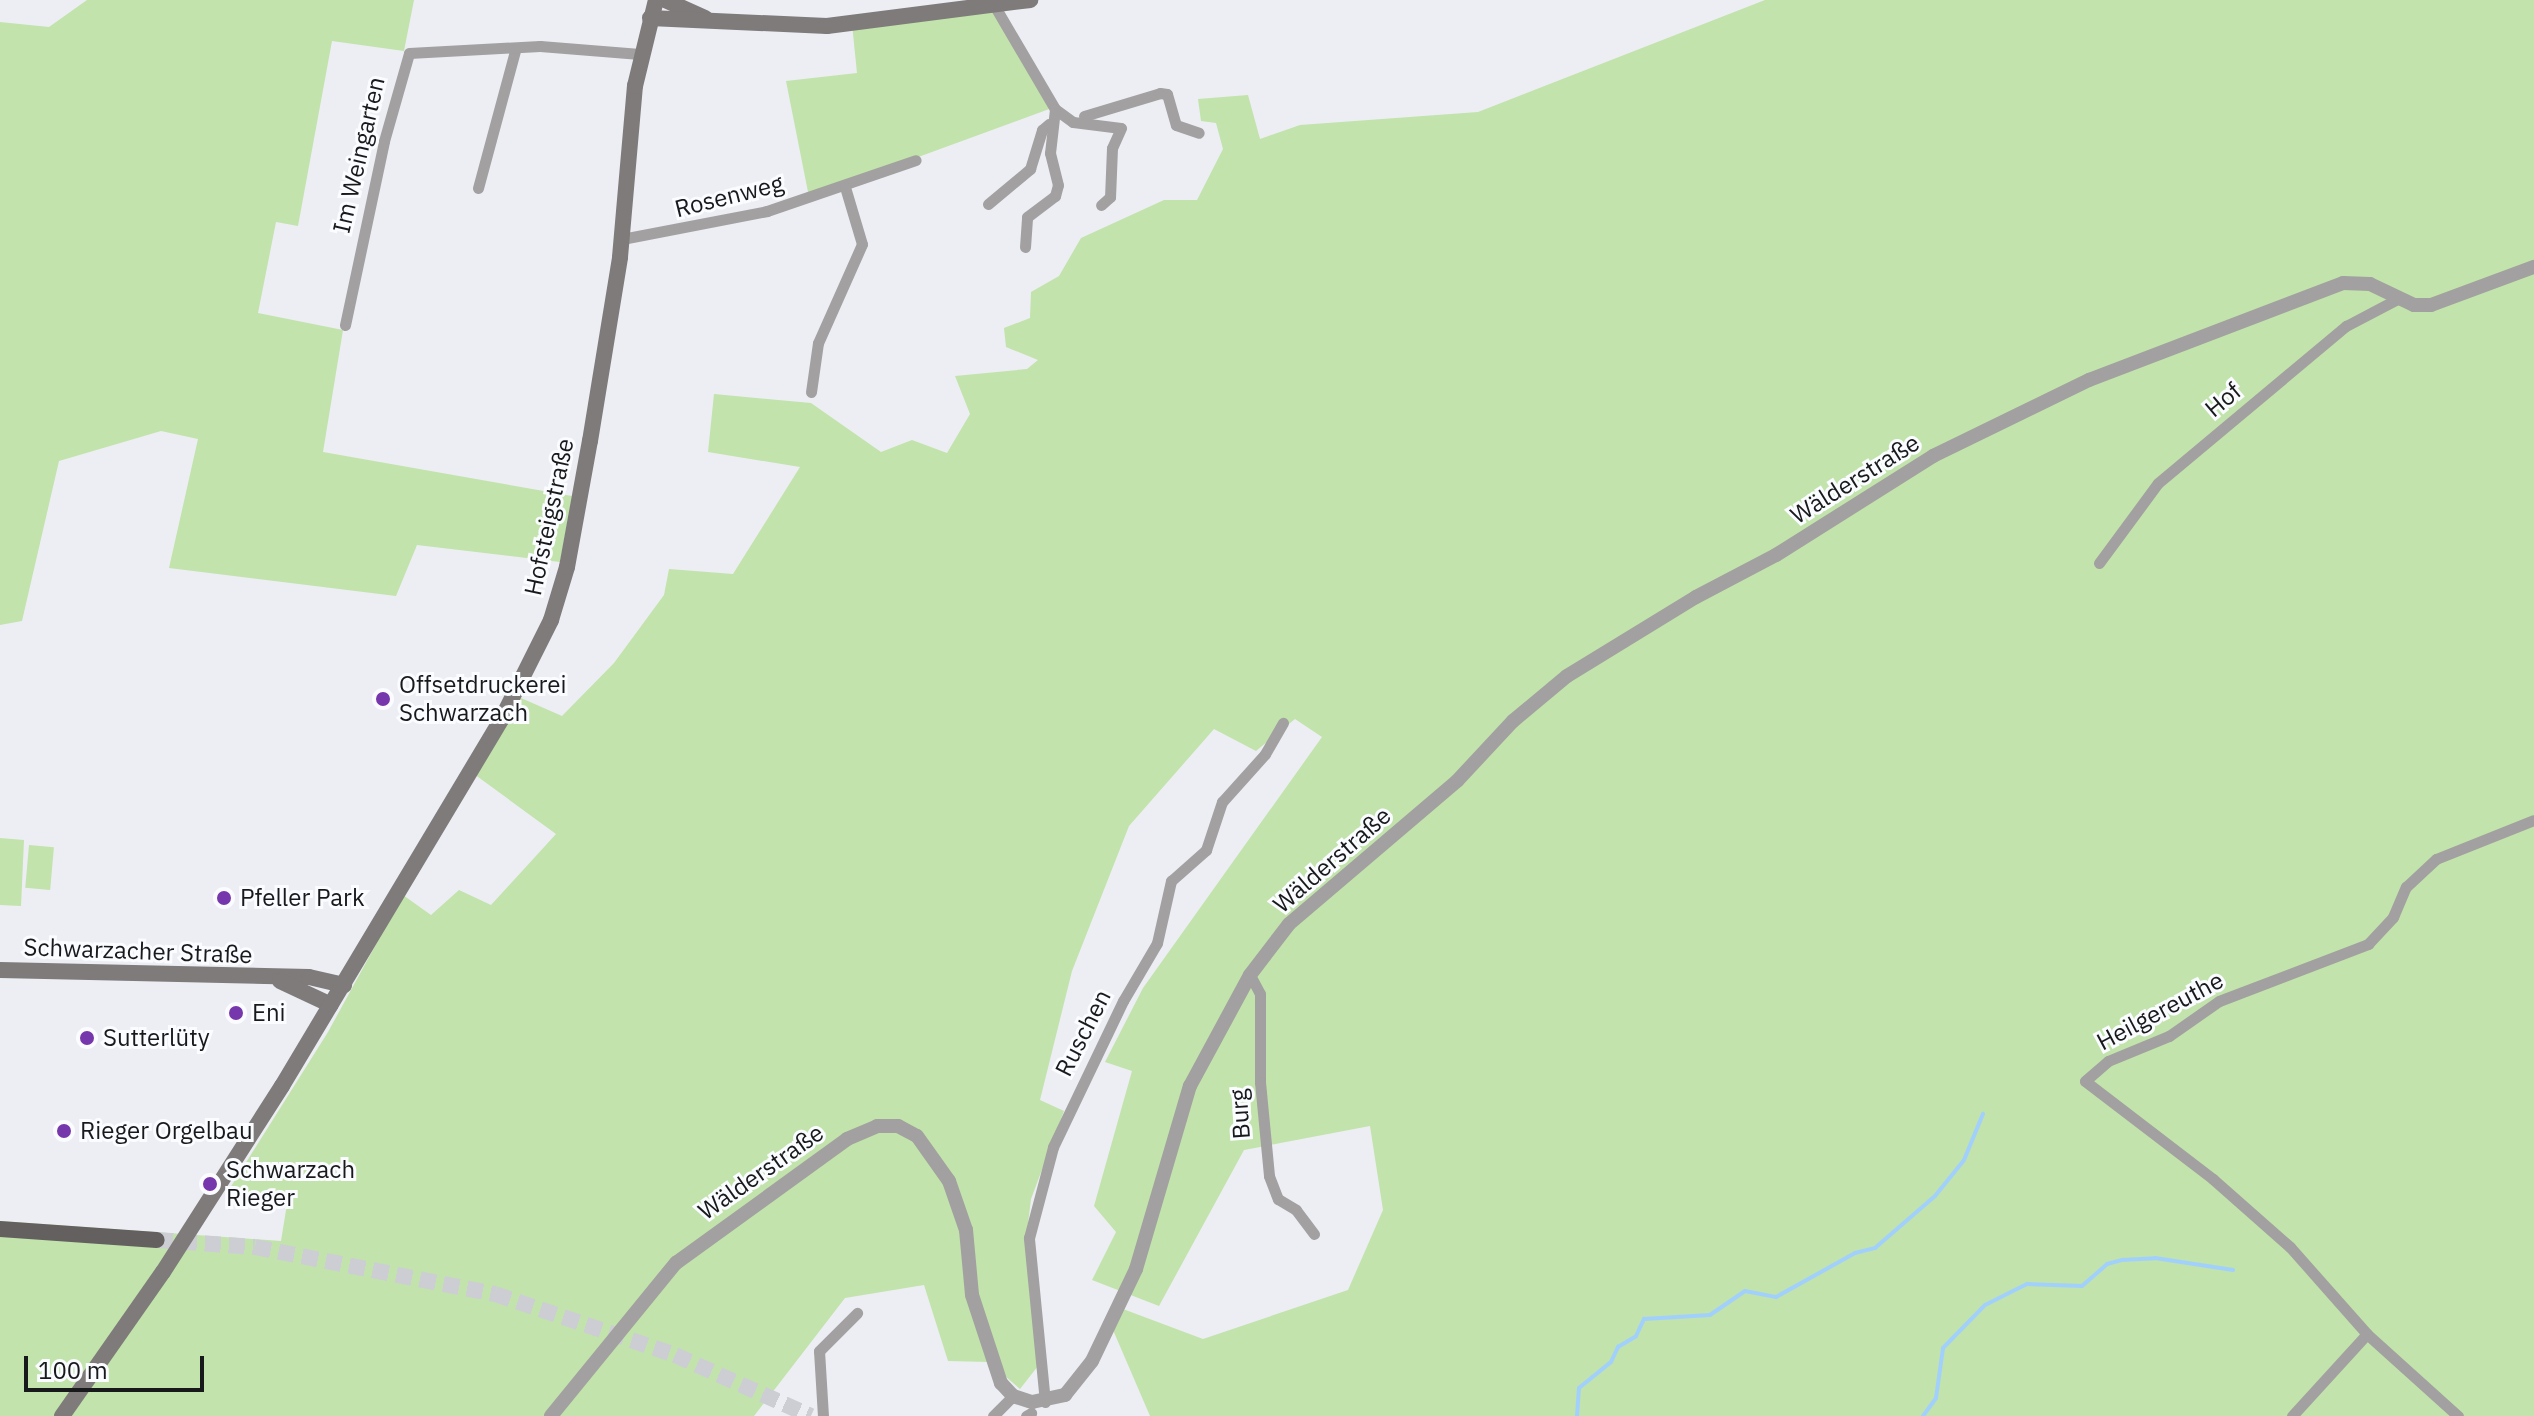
<!DOCTYPE html>
<html>
<head>
<meta charset="utf-8">
<style>
  body { margin:0 }
  #map { position:relative; width:2534px; height:1416px; overflow:hidden; background:#eceef3; font-family:"IBM Plex Sans",sans-serif }
  div>[style] { position:absolute }
  .green>* { inset:0; background:#c2e3ab; transform-origin:0 0 }
  .stream>* { height:4px; margin:-2px; padding:0 2px; transform-origin:2px; border-radius:2px; background:#a2d0fc }
  .primary-tunnel>* { height:16px; margin-top:-8px; transform-origin:0; background:repeating-linear-gradient(90deg,#ccced3 0 16px,transparent 0 24px) }
  .minor>* { height:11px; margin:-5.5px; padding:0 5.5px; transform-origin:5.5px; border-radius:5.5px; background:#a2a0a0 }
  .tertiary>* { height:14px; margin:-7px; padding:0 7px; transform-origin:7px; border-radius:7px; background:#a2a0a0 }
  .secondary>* { height:16px; margin:-8px; padding:0 8px; transform-origin:8px; border-radius:8px; background:#7e7b7a }
  .primary>* { height:16px; margin:-8px; padding:0 8px; transform-origin:8px; border-radius:8px; background:#646060 }
  .dots>* { width:22px; height:22px; translate:-50% -50%; box-sizing:border-box; border:4px solid #fafcff; border-radius:50% }
  span { translate:-50% -50%; white-space:nowrap; text-align:center; line-height:1.15; -webkit-text-stroke:6px #fafcff; paint-order:stroke }
  .street-label { font-size:24px; color:#18191b }
  .poi-label { font-size:24px; color:#18191b }
  .left { translate:0 -50%; text-align:left }
  .scale { position:absolute; left:24px; top:1356px; width:180px; height:36px; box-sizing:border-box; border:4px solid #18191b; border-top:0; padding-left:10px; font-size:24px; line-height:28px; white-space:nowrap; color:#18191b; -webkit-text-stroke:6px #fafcff; paint-order:stroke }
</style>
</head>
<body>
<div id="map">
  <div class="green">
    <div style="clip-path:polygon(87px 0,414px 0,404px 51px,332px 41px,298px 226px,276px 222px,258px 313px,343px 330px,323px 452px,572px 496px,560px 562px,417px 545px,396px 596px,169px 568px,198px 439px,161px 431px,59px 461px,22px 621px,0 625px,0 22px,49px 27px)"></div>
    <div style="clip-path:polygon(1765px 0,2534px 0,2534px 1416px,1150px 1416px,1113px 1330px,1123px 1309px,1203px 1339px,1348px 1290px,1383px 1210px,1370px 1126px,1244px 1150px,1159px 1306px,1092px 1280px,1116px 1232px,1094px 1206px,1132px 1071px,1105px 1062px,1143px 988px,1322px 737px,1295px 719px,1256px 751px,1214px 729px,1129px 826px,1072px 971px,1040px 1100px,1064px 1111px,1031px 1199px,1026px 1240px,1038px 1366px,1020px 1389px,989px 1362px,948px 1361px,924px 1285px,845px 1298px,754px 1416px,0 1416px,0 1221px,281px 1241px,287px 1204px,230px 1188px,328px 1032px,403px 895px,431px 915px,459px 890px,491px 905px,556px 834px,474px 774px,521px 698px,562px 716px,614px 663px,664px 595px,669px 569px,733px 574px,800px 467px,708px 452px,714px 394px,811px 403px,881px 452px,912px 440px,947px 453px,970px 414px,955px 376px,1027px 369px,1038px 360px,1006px 347px,1004px 328px,1030px 318px,1031px 292px,1059px 276px,1081px 238px,1164px 200px,1197px 200px,1223px 149px,1216px 123px,1201px 121px,1198px 99px,1248px 95px,1260px 139px,1300px 125px,1478px 112px)"></div>
    <div style="clip-path:polygon(994px 5px,1052px 108px,809px 197px,786px 81px,857px 73px,852px 24px)"></div>
    <div style="clip-path:polygon(0 838px,24px 840px,21px 906px,0 905px)"></div>
    <div style="left:29px;top:845px;width:25px;height:43px;rotate:5deg"></div>
  </div>
  <div class="stream">
    <div style="left:1577px;top:1416px;width:28px;rotate:-86deg"></div>
    <div style="left:1579px;top:1388px;width:41px;rotate:-39.1deg"></div>
    <div style="left:1611px;top:1362px;width:17px;rotate:-65deg"></div>
    <div style="left:1618px;top:1347px;width:21px;rotate:-31deg"></div>
    <div style="left:1636px;top:1336px;width:19px;rotate:-65deg"></div>
    <div style="left:1644px;top:1319px;width:66px;rotate:-3.5deg"></div>
    <div style="left:1710px;top:1315px;width:42px;rotate:-34.4deg"></div>
    <div style="left:1745px;top:1291px;width:32px;rotate:11deg"></div>
    <div style="left:1776px;top:1297px;width:90px;rotate:-29.1deg"></div>
    <div style="left:1855px;top:1253px;width:21px;rotate:-14deg"></div>
    <div style="left:1875px;top:1248px;width:79px;rotate:-40.9deg"></div>
    <div style="left:1935px;top:1196px;width:46px;rotate:-51.1deg"></div>
    <div style="left:1964px;top:1160px;width:50px;rotate:-67.6deg"></div>
    <div style="left:1923px;top:1416px;width:22px;rotate:-54deg"></div>
    <div style="left:1936px;top:1398px;width:50px;rotate:-82deg"></div>
    <div style="left:1943px;top:1348px;width:60px;rotate:-45.7deg"></div>
    <div style="left:1985px;top:1305px;width:47px;rotate:-26.6deg"></div>
    <div style="left:2027px;top:1284px;width:55px;rotate:2.1deg"></div>
    <div style="left:2082px;top:1286px;width:33px;rotate:-41deg"></div>
    <div style="left:2107px;top:1264px;width:16px;rotate:-15deg"></div>
    <div style="left:2122px;top:1260px;width:33px;rotate:-3deg"></div>
    <div style="left:2155px;top:1258px;width:79px;rotate:8.7deg"></div>
  </div>
  <div class="primary-tunnel">
    <div style="left:157px;top:1240px;width:98px;rotate:4.1deg"></div>
    <div style="left:255px;top:1247px;width:245px;rotate:11.1deg"></div>
    <div style="left:495px;top:1294px;width:190px;rotate:18.7deg"></div>
    <div style="left:675px;top:1355px;width:149px;rotate:24.2deg"></div>
  </div>
  <div class="minor">
    <div style="left:994px;top:5px;width:121px;rotate:59.6deg"></div>
    <div style="left:1055px;top:109px;width:22px;rotate:36deg"></div>
    <div style="left:1073px;top:122px;width:48px;rotate:7.1deg"></div>
    <div style="left:1121px;top:128px;width:22px;rotate:114deg"></div>
    <div style="left:1112px;top:148px;width:49px;rotate:92.3deg"></div>
    <div style="left:1110px;top:197px;width:12px;rotate:138deg"></div>
    <div style="left:1084px;top:116px;width:79px;rotate:-16.8deg"></div>
    <div style="left:1160px;top:93px;width:7px;rotate:8deg"></div>
    <div style="left:1167px;top:94px;width:32px;rotate:74deg"></div>
    <div style="left:1176px;top:125px;width:24px;rotate:19deg"></div>
    <div style="left:478px;top:188px;width:142px;rotate:-74.9deg"></div>
    <div style="left:988px;top:204px;width:55px;rotate:-39.8deg"></div>
    <div style="left:1030px;top:169px;width:41px;rotate:-72.9deg"></div>
    <div style="left:1042px;top:130px;width:9px;rotate:-41deg"></div>
    <div style="left:622px;top:239px;width:148px;rotate:-10.9deg"></div>
    <div style="left:767px;top:211px;width:157px;rotate:-18.9deg"></div>
    <div style="left:1025px;top:247px;width:30px;rotate:-86deg"></div>
    <div style="left:1027px;top:217px;width:35px;rotate:-37deg"></div>
    <div style="left:1055px;top:196px;width:11px;rotate:-75deg"></div>
    <div style="left:1058px;top:185px;width:33px;rotate:-104deg"></div>
    <div style="left:1050px;top:153px;width:44px;rotate:-83.5deg"></div>
    <div style="left:345px;top:325px;width:188px;rotate:-78deg"></div>
    <div style="left:384px;top:141px;width:91px;rotate:-74.1deg"></div>
    <div style="left:409px;top:53px;width:131px;rotate:-3.1deg"></div>
    <div style="left:540px;top:46px;width:100px;rotate:4.6deg"></div>
    <div style="left:811px;top:392px;width:49px;rotate:-81.9deg"></div>
    <div style="left:818px;top:343px;width:108px;rotate:-66deg"></div>
    <div style="left:862px;top:244px;width:59px;rotate:-106.6deg"></div>
    <div style="left:2099px;top:563px;width:99px;rotate:-53.6deg"></div>
    <div style="left:2158px;top:483px;width:245px;rotate:-39.9deg"></div>
    <div style="left:2346px;top:326px;width:60px;rotate:-27.8deg"></div>
    <div style="left:1250px;top:975px;width:21px;rotate:62deg"></div>
    <div style="left:1260px;top:994px;width:88px;rotate:90deg"></div>
    <div style="left:1260px;top:1082px;width:94px;rotate:84.5deg"></div>
    <div style="left:1269px;top:1176px;width:25px;rotate:69deg"></div>
    <div style="left:1278px;top:1199px;width:21px;rotate:31deg"></div>
    <div style="left:1296px;top:1210px;width:30px;rotate:53deg"></div>
    <div style="left:1045px;top:1402px;width:165px;rotate:-95.6deg"></div>
    <div style="left:1029px;top:1238px;width:94px;rotate:-75.2deg"></div>
    <div style="left:1053px;top:1147px;width:162px;rotate:-64.4deg"></div>
    <div style="left:1123px;top:1001px;width:67px;rotate:-59.6deg"></div>
    <div style="left:1157px;top:943px;width:64px;rotate:-77.3deg"></div>
    <div style="left:1171px;top:881px;width:47px;rotate:-41.5deg"></div>
    <div style="left:1206px;top:850px;width:51px;rotate:-71.6deg"></div>
    <div style="left:1222px;top:802px;width:64px;rotate:-48.1deg"></div>
    <div style="left:1265px;top:754px;width:36px;rotate:-60deg"></div>
    <div style="left:823px;top:1416px;width:65px;rotate:-93.5deg"></div>
    <div style="left:819px;top:1351px;width:54px;rotate:-45deg"></div>
    <div style="left:993px;top:1416px;width:28px;rotate:-45deg"></div>
    <div style="left:1026px;top:1416px;width:6px;rotate:-31deg"></div>
    <div style="left:2292px;top:1416px;width:111px;rotate:-47.6deg"></div>
    <div style="left:2458px;top:1416px;width:122px;rotate:-138deg"></div>
    <div style="left:2367px;top:1334px;width:116px;rotate:-131.5deg"></div>
    <div style="left:2290px;top:1247px;width:103px;rotate:-138.6deg"></div>
    <div style="left:2213px;top:1179px;width:161px;rotate:-142.6deg"></div>
    <div style="left:2085px;top:1081px;width:30px;rotate:-41deg"></div>
    <div style="left:2108px;top:1061px;width:66px;rotate:-22.3deg"></div>
    <div style="left:2169px;top:1036px;width:61px;rotate:-35deg"></div>
    <div style="left:2219px;top:1001px;width:160px;rotate:-20.9deg"></div>
    <div style="left:2368px;top:944px;width:37px;rotate:-47deg"></div>
    <div style="left:2393px;top:917px;width:33px;rotate:-67deg"></div>
    <div style="left:2406px;top:887px;width:41px;rotate:-43deg"></div>
    <div style="left:2436px;top:859px;width:105px;rotate:-21.7deg"></div>
  </div>
  <div class="tertiary">
    <div style="left:551px;top:1416px;width:198px;rotate:-50.8deg"></div>
    <div style="left:676px;top:1263px;width:211px;rotate:-35.9deg"></div>
    <div style="left:847px;top:1139px;width:33px;rotate:-23deg"></div>
    <div style="left:877px;top:1126px;width:21px"></div>
    <div style="left:898px;top:1126px;width:21px;rotate:28deg"></div>
    <div style="left:917px;top:1136px;width:55px;rotate:54.6deg"></div>
    <div style="left:949px;top:1181px;width:52px;rotate:70.9deg"></div>
    <div style="left:966px;top:1230px;width:65px;rotate:84.7deg"></div>
    <div style="left:972px;top:1295px;width:93px;rotate:71.8deg"></div>
    <div style="left:1001px;top:1383px;width:18px;rotate:47deg"></div>
    <div style="left:1013px;top:1396px;width:20px;rotate:18deg"></div>
    <div style="left:1032px;top:1402px;width:34px;rotate:-12deg"></div>
    <div style="left:1065px;top:1395px;width:43px;rotate:-51.5deg"></div>
    <div style="left:1092px;top:1361px;width:102px;rotate:-64.4deg"></div>
    <div style="left:1136px;top:1269px;width:191px;rotate:-73.6deg"></div>
    <div style="left:1190px;top:1086px;width:126px;rotate:-61.6deg"></div>
    <div style="left:1250px;top:975px;width:64px;rotate:-52.6deg"></div>
    <div style="left:1289px;top:924px;width:221px;rotate:-40.4deg"></div>
    <div style="left:1457px;top:781px;width:82px;rotate:-47deg"></div>
    <div style="left:1513px;top:721px;width:70px;rotate:-39.8deg"></div>
    <div style="left:1567px;top:676px;width:151px;rotate:-31.5deg"></div>
    <div style="left:1696px;top:597px;width:90px;rotate:-27.7deg"></div>
    <div style="left:1776px;top:555px;width:186px;rotate:-32.2deg"></div>
    <div style="left:1933px;top:456px;width:174px;rotate:-26deg"></div>
    <div style="left:2089px;top:380px;width:272px;rotate:-20.9deg"></div>
    <div style="left:2343px;top:283px;width:27px;rotate:2deg"></div>
    <div style="left:2370px;top:284px;width:49px;rotate:25.5deg"></div>
    <div style="left:2414px;top:305px;width:17px"></div>
    <div style="left:2431px;top:305px;width:110px;rotate:-20.3deg"></div>
  </div>
  <div class="secondary">
    <div style="left:665px;top:0;width:44px;rotate:24.2deg"></div>
    <div style="left:650px;top:18px;width:177px;rotate:2.6deg"></div>
    <div style="left:827px;top:26px;width:205px;rotate:-7.3deg"></div>
    <div style="left:0;top:970px;width:309px;rotate:1.3deg"></div>
    <div style="left:309px;top:977px;width:36px;rotate:13deg"></div>
    <div style="left:280px;top:981px;width:56px;rotate:25.2deg"></div>
    <div style="left:62px;top:1416px;width:176px;rotate:-55deg"></div>
    <div style="left:163px;top:1272px;width:221px;rotate:-57.4deg"></div>
    <div style="left:282px;top:1086px;width:427px;rotate:-59.1deg"></div>
    <div style="left:501px;top:720px;width:112px;rotate:-63.4deg"></div>
    <div style="left:551px;top:620px;width:55px;rotate:-73.2deg"></div>
    <div style="left:567px;top:567px;width:128px;rotate:-79.7deg"></div>
    <div style="left:590px;top:441px;width:186px;rotate:-80.7deg"></div>
    <div style="left:620px;top:257px;width:172px;rotate:-85deg"></div>
    <div style="left:635px;top:86px;width:89px;rotate:-76.3deg"></div>
  </div>
  <div class="primary">
    <div style="left:0;top:1229px;width:157px;rotate:4deg"></div>
  </div>
  <div class="dots">
    <div style="left:383px;top:699px;background:#7737ac"></div>
    <div style="left:224px;top:898px;background:#7737ac"></div>
    <div style="left:236px;top:1013px;background:#7737ac"></div>
    <div style="left:87px;top:1038px;background:#7737ac"></div>
    <div style="left:64px;top:1131px;background:#7737ac"></div>
    <div style="left:210px;top:1184px;background:#7737ac"></div>
  </div>
  <div class="street-label">
    <span style="left:359px;top:155px;rotate:-77deg">Im Weingarten</span>
    <span style="left:729px;top:196px;rotate:-14deg">Rosenweg</span>
    <span style="left:2223px;top:400px;rotate:-40deg">Hof</span>
    <span style="left:1855px;top:479px;rotate:-32deg">Wälderstraße</span>
    <span style="left:549px;top:517px;rotate:-78deg">Hofsteigstraße</span>
    <span style="left:1332px;top:860px;rotate:-41deg">Wälderstraße</span>
    <span style="left:138px;top:951px;rotate:2deg">Schwarzacher Straße</span>
    <span style="left:2160px;top:1011px;rotate:-28deg">Heilgereuthe</span>
    <span style="left:1083px;top:1033px;rotate:-63deg">Ruschen</span>
    <span style="left:1240px;top:1114px;rotate:-94deg">Burg</span>
    <span style="left:761px;top:1172px;rotate:-35deg">Wälderstraße</span>
  </div>
  <div class="poi-label">
    <span class="left" style="left:399px;top:699px">Offsetdruckerei<br>Schwarzach</span>
    <span class="left" style="left:240px;top:898px">Pfeller Park</span>
    <span class="left" style="left:252px;top:1013px">Eni</span>
    <span class="left" style="left:103px;top:1038px">Sutterlüty</span>
    <span class="left" style="left:80px;top:1131px">Rieger Orgelbau</span>
    <span class="left" style="left:226px;top:1184px">Schwarzach<br>Rieger</span>
  </div>
  <div class="scale">100 m</div>
</div>
</body>
</html>
